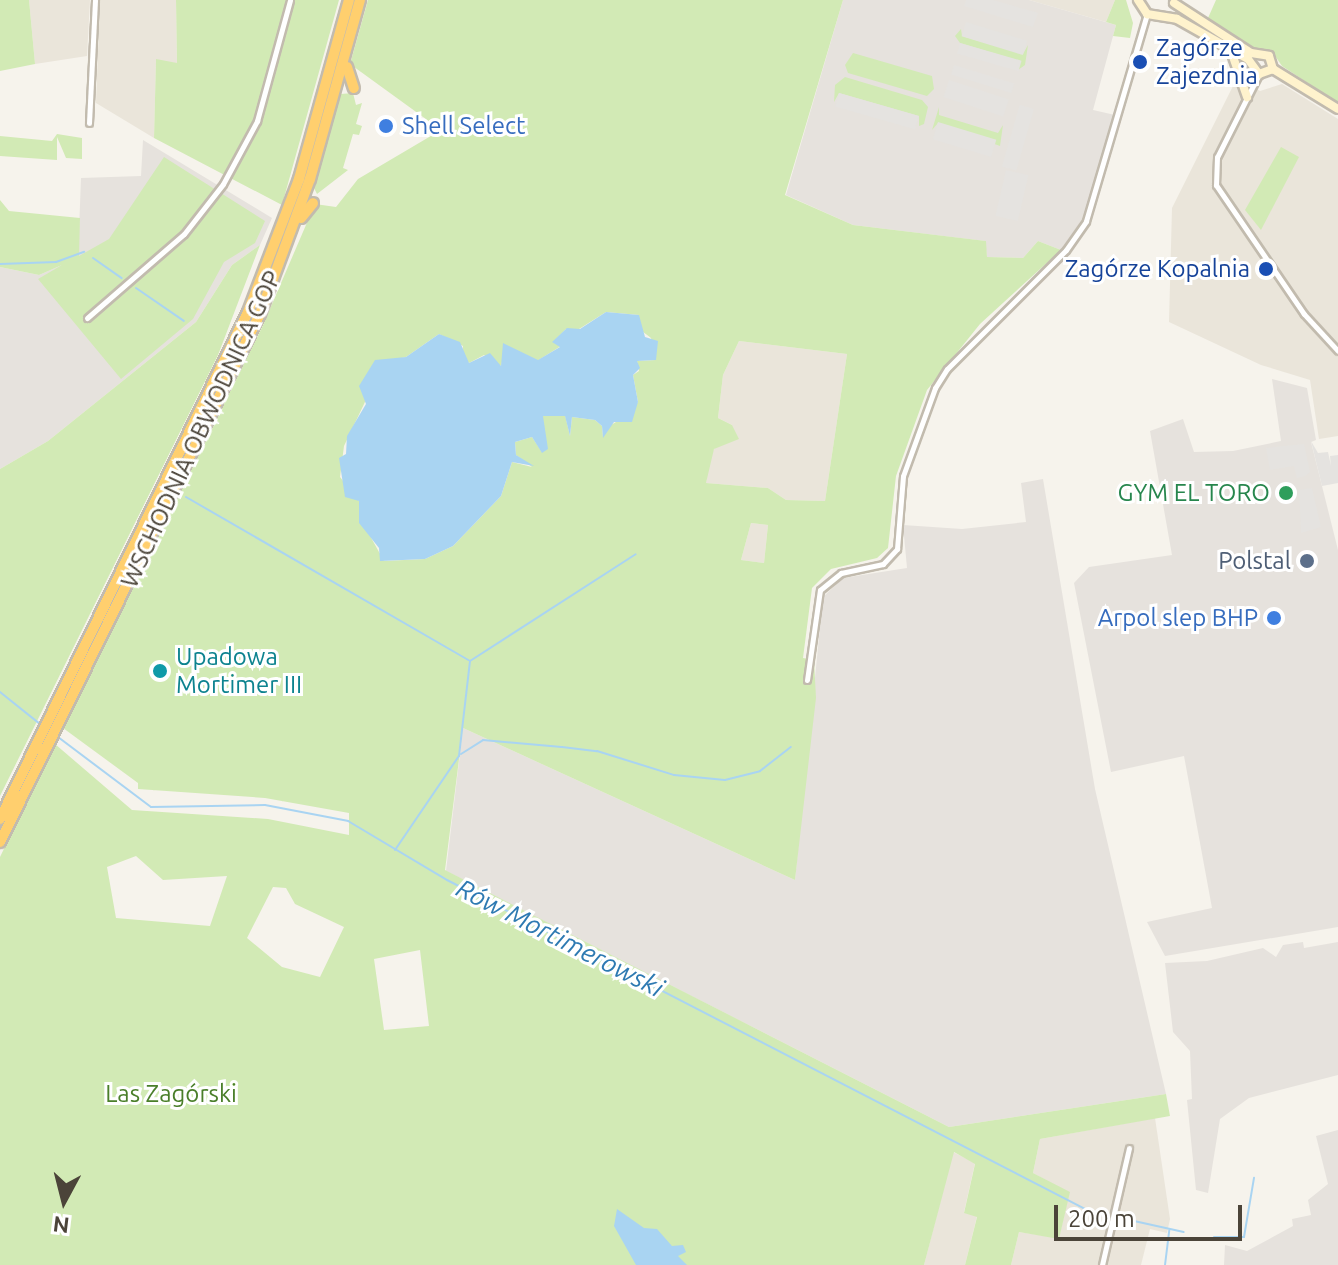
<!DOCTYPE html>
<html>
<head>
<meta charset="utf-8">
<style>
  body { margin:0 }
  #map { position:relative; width:1338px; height:1265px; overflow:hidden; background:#f6f3ec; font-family:Ubuntu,sans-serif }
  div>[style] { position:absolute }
  .residential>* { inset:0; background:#eae5da }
  .industrial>* { inset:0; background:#e6e2dd }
  .green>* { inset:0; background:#d2eab5 }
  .parking>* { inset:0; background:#e5e3e0; transform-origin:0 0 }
  .water>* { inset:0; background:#a9d4f2 }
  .stream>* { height:2px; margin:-1px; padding:0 1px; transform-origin:1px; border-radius:1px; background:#a9d4f2 }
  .roads { filter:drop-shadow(2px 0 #c2bbae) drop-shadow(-2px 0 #c2bbae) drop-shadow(0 2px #c2bbae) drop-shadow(0 -2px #c2bbae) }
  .street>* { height:5px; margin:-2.5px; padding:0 2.5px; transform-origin:2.5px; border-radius:2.5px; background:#fff }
  .secondary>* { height:8px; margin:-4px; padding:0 4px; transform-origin:4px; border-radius:4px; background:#fff3cd }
  .highway>* { height:10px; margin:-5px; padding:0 5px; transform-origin:5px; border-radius:5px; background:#ffcf6e }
  .dots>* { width:22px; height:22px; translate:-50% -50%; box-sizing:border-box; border:4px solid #fff; border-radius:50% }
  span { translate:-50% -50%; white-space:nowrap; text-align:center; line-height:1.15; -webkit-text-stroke:6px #fff; paint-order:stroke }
  .transit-label { font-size:24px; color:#164399 }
  .left { translate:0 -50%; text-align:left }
  .right { translate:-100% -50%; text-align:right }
  .shop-label { font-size:24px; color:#366cbe }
  .street-label { font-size:24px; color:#4b4439 }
  .leisure-label { font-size:24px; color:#27864d }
  .service-label { font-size:24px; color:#4e5e75 }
  .culture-label { font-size:24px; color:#0d838f }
  .park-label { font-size:24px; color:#4a7f2a }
  .water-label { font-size:26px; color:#2e7ab2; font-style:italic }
  .north { position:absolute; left:24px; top:1161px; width:80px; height:80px; -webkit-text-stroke:6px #fff; paint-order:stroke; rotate:187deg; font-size:22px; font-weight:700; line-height:32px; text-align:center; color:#4b4439 }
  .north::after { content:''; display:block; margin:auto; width:28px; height:36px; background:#4b4439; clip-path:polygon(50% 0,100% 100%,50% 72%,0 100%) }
  .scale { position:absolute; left:1054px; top:1205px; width:188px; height:36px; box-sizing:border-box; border:4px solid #4b4439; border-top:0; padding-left:10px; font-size:24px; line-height:28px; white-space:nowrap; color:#4b4439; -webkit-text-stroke:6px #fff; paint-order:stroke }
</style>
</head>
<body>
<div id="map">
  <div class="residential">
    <div style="clip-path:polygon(29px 0,90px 0,87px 56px,35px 64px)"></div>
    <div style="clip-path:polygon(100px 0,176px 0,177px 64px,156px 60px,154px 138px,96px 103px)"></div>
    <div style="clip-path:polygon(1029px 0,1115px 0,1106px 22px)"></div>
    <div style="clip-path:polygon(1237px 78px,1260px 91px,1282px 84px,1338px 119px,1338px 436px,1319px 439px,1310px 380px,1261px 365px,1169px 322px,1172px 208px)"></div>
    <div style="clip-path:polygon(739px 341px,847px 354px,825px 501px,786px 500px,768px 488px,706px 483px,709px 456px,732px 425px,718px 418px,723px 375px)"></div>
    <div style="clip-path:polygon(751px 523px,768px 525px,764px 563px,741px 560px)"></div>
    <div style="clip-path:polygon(1155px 1118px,1170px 1219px,1167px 1233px,1150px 1229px,1141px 1265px,1011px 1265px,1019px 1232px,1059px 1238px,1069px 1193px,1033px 1173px,1040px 1139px)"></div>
    <div style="clip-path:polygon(953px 1152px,975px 1163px,964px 1212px,977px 1216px,965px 1265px,924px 1265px)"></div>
  </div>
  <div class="industrial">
    <div style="clip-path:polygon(843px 0,1029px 0,1116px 25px,1093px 110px,1115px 115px,1085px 215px,1061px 250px,1038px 241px,1023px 258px,987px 257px,985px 241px,853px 225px,786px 195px)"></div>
    <div style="clip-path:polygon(143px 140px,272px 218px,260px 245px,232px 265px,196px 322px,48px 441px,0 469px,0 267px,39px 275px,78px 258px,81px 178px,141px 176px)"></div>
    <div style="clip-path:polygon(1272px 379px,1307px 388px,1316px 440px,1311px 442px,1338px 550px,1338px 927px,1165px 956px,1147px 922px,1212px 908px,1184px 756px,1111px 772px,1074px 583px,1089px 567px,1172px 555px,1150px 431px,1183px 419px,1194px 452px,1233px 451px,1281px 441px)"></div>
    <div style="clip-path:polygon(1043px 479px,1095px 789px,1166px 1094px,949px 1127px,446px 871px,463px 728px,795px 880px,823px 597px,843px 578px,907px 568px,903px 525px,962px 529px,1026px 522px,1021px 483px)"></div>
    <div style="clip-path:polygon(1303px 942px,1304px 948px,1338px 942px,1338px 1075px,1249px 1098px,1220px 1119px,1208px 1193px,1196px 1190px,1187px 1100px,1192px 1099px,1190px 1051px,1173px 1032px,1165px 963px,1207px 961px,1263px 948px,1276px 957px,1283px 945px)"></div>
    <div style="clip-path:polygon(1338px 1130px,1338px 1265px,1224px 1265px,1225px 1245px,1247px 1251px,1293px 1226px,1292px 1219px,1311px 1215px,1308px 1200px,1328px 1184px,1316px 1136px)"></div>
  </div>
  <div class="green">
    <div style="clip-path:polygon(0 0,29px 0,35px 64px,0 71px)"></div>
    <div style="clip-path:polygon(176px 0,339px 0,282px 205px,154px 138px,156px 59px,177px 63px)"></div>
    <div style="clip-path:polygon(evenodd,368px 0,843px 0,785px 195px,853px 225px,986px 241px,987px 257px,1023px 258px,1038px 241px,1061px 250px,980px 324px,927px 390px,896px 476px,888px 548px,877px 558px,831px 569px,812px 588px,803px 658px,814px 660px,816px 698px,795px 880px,463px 728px,445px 870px,949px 1127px,1166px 1094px,1170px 1116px,1040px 1139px,1033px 1173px,1070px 1192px,1059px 1239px,1019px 1232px,1011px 1265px,965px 1265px,977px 1217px,964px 1213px,975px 1164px,954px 1152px,924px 1265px,0 1265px,0 857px,55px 744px,132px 810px,268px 819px,349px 835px,349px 813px,265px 798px,138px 789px,138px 783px,63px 728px,263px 325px,315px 204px,336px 207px,358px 179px,441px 130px,350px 64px,368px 0,606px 312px,639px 315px,638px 328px,651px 338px,656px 360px,637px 361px,639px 371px,633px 375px,638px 402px,631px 413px,606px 428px,603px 437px,602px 426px,595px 420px,572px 417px,570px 436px,565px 415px,543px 416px,542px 452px,532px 437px,515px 442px,516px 455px,532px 467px,512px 462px,501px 496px,453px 546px,425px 559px,384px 561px,359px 516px,359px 501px,340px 477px,344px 446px,384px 362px,406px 357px,439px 334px,463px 346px,462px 357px,469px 363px,484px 355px,501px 366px,503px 357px,513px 351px,537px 361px,561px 346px,553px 342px,566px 329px,579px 329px,606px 312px,368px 0,739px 341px,847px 354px,825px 501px,786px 500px,768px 488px,706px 483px,714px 449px,739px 439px,732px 425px,718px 418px,723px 375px,739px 341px,368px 0,751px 523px,768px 525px,764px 563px,741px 560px,751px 523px,368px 0,136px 856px,163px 880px,227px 876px,210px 926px,116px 918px,107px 867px,136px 856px,368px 0,273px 887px,286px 888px,295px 904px,344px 927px,320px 977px,282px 967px,247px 938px,273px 887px,368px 0,420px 950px,429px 1026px,384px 1030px,374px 959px,420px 950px)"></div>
    <div style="clip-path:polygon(1115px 0,1126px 0,1133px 23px,1130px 38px,1113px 36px,1116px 25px,1106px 22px)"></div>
    <div style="clip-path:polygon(1216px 0,1338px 0,1338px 103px,1282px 66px,1273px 53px,1252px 50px,1208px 18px)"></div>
    <div style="clip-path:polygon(961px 29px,962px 36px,1023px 54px,1028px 45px,1025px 65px,1018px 70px,1020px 61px,960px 43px,955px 36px)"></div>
    <div style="clip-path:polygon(853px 53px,932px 76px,934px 89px,927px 96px,848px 73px,845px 65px)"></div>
    <div style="clip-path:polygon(845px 77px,922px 100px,928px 107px,924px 124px,919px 126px,919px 116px,839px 93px,834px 102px,835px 85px)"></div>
    <div style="clip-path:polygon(353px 93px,356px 105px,362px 103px,356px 124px,362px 126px,359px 135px,353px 134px,343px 168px,348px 170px,317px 194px,313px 186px,341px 94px)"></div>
    <div style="clip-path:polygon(939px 107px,939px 115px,998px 133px,1003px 125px,1000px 146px,938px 123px,932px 130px)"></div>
    <div style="clip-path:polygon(57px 134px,82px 138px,82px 159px,66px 158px,57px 137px,57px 160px,0 156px,0 136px,52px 141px)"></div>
    <div style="clip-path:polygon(1281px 147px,1299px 157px,1261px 230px,1245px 210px)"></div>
    <div style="clip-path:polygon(164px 157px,265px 221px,255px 243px,224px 262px,193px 319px,121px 379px,38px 279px,62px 265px,39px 275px,0 267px,0 200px,9px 211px,80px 218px,79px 256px,109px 239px)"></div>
    <div style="clip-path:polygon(260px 245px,218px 355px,0 796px,0 469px,48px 441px,196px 322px,232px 265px)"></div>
  </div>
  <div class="parking">
    <div style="clip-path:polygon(966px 0,993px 0,1038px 13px,1033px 27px,964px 6px)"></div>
    <div style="left:966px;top:22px;width:64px;height:15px;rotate:17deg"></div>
    <div style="left:960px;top:43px;width:64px;height:11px;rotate:16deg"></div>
    <div style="left:954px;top:65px;width:63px;height:10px;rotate:17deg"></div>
    <div style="left:949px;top:80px;width:63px;height:18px;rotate:18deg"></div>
    <div style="left:839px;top:93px;width:83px;height:14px;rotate:16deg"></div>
    <div style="left:1034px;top:109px;width:64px;height:15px;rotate:106deg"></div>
    <div style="left:938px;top:122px;width:61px;height:18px;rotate:17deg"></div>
    <div style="left:1006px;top:170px;width:23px;height:47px;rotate:13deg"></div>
    <div style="clip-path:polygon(1311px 441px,1318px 453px,1328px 452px,1331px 466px,1330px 456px,1338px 455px,1338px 483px,1322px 486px)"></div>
    <div style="clip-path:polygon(1304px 444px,1310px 472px,1305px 476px,1297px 478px,1294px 466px,1270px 470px,1266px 448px)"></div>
    <div style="clip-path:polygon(1312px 488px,1321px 527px,1301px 533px,1299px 490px)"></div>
  </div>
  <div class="water">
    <div style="clip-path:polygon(606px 312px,639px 315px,645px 337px,658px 341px,656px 360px,637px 361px,640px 368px,633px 375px,638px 402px,632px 422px,614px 422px,603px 438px,602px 426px,595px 420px,572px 417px,570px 436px,565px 416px,543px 416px,548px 449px,542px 453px,532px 437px,515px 442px,516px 455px,534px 466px,512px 462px,501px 496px,453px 546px,425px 559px,380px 561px,379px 548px,359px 523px,359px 501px,345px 497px,339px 458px,346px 454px,347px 436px,366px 404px,359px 386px,375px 360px,406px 357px,439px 334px,460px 342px,469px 363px,490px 353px,501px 366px,503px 343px,538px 360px,560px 347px,552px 342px,567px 328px,580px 329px)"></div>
    <div style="clip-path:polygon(617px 1209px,644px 1228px,657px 1229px,672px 1246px,683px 1245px,686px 1252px,678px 1256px,687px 1265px,636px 1265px,614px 1226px)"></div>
  </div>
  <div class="stream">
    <div style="left:93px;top:258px;width:35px;rotate:35deg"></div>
    <div style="left:0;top:264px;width:56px;rotate:-2deg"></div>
    <div style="left:56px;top:262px;width:30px;rotate:-20deg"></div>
    <div style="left:136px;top:288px;width:58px;rotate:34.5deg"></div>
    <div style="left:186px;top:497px;width:326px;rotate:30deg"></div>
    <div style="left:0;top:692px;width:51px;rotate:38.7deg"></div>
    <div style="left:58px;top:737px;width:116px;rotate:37deg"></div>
    <div style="left:151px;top:807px;width:114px;rotate:-1deg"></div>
    <div style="left:265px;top:805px;width:85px;rotate:10.9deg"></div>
    <div style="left:348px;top:821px;width:115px;rotate:30.8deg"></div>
    <div style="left:447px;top:880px;width:722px;rotate:27.27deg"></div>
    <div style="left:1089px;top:1211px;width:97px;rotate:12.5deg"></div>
    <div style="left:461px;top:754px;width:26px;rotate:-32deg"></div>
    <div style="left:483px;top:740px;width:79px;rotate:5.1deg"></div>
    <div style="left:562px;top:747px;width:35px;rotate:7deg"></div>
    <div style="left:597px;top:751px;width:81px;rotate:17.3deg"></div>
    <div style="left:674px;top:775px;width:51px;rotate:5.6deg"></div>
    <div style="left:725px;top:780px;width:36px;rotate:-14deg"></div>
    <div style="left:760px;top:771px;width:39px;rotate:-38deg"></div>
    <div style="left:395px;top:850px;width:114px;rotate:-55.8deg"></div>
    <div style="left:459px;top:756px;width:96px;rotate:-83.4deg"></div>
    <div style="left:470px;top:661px;width:197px;rotate:-32.8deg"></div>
    <div style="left:1214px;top:1237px;width:30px"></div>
    <div style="left:1244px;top:1237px;width:60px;rotate:-80.4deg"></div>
    <div style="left:1165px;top:1265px;width:35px;rotate:-83deg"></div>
  </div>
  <div class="roads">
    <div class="street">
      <div style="left:1259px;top:74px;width:93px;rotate:116.8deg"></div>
      <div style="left:1217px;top:157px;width:28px;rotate:92deg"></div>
      <div style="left:1216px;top:185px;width:156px;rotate:55.7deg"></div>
      <div style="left:1304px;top:314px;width:50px;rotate:47.4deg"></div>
      <div style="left:89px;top:123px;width:123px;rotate:-87.2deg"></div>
      <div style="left:87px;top:318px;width:128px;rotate:-40.9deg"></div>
      <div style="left:184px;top:234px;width:63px;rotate:-52deg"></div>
      <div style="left:223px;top:184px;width:72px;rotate:-61.6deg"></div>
      <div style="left:257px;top:121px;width:125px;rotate:-74.7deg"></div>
      <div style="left:807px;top:680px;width:91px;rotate:-81.8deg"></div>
      <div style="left:820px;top:590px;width:27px;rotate:-39deg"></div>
      <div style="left:841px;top:573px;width:43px;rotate:-12.1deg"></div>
      <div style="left:883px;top:564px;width:21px;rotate:-47deg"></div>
      <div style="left:897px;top:549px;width:73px;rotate:-85.3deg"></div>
      <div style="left:903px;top:476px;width:94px;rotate:-70deg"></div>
      <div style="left:935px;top:388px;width:22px;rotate:-58deg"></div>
      <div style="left:947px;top:369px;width:168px;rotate:-45deg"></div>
      <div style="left:1066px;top:250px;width:35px;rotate:-55deg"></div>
      <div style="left:1086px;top:221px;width:216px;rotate:-73.6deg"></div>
      <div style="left:1102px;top:1265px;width:120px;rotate:-77deg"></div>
    </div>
    <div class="secondary">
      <div style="left:1138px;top:0;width:17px;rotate:57deg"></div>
      <div style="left:1147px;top:14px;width:30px;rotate:9deg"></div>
      <div style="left:1177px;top:19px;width:81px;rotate:29.4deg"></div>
      <div style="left:1248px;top:59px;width:19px;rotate:54deg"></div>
      <div style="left:1259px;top:74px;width:15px;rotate:-20deg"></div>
      <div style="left:1174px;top:3px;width:92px;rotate:33deg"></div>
      <div style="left:1251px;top:53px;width:18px;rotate:9deg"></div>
      <div style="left:1269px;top:56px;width:14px;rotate:73deg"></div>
      <div style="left:1231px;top:51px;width:49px;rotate:70.8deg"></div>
      <div style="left:1273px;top:69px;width:76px;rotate:31.6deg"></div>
    </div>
    <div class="highway">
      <div style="left:347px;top:67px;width:22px;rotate:72deg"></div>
      <div style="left:301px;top:218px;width:19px;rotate:-51deg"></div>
      <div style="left:0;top:819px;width:564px;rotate:-63.93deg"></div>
      <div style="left:248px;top:312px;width:142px;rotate:-69deg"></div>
      <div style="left:299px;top:179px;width:186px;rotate:-74.4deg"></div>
      <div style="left:0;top:842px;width:589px;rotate:-63.78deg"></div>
      <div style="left:260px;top:314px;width:144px;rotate:-69.7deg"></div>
      <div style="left:310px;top:179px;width:186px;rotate:-74.4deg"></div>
    </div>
  </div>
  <div class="dots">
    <div style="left:1140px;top:62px;background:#1a4fb4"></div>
    <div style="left:386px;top:126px;background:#3f7fe0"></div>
    <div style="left:1266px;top:269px;background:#1a4fb4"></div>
    <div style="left:1286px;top:493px;background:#2e9e5b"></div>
    <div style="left:1307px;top:561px;background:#5c6f8a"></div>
    <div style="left:1274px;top:618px;background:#3f7fe0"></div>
    <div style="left:160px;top:671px;background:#0f9aa8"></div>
  </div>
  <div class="transit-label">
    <span class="left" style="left:1156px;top:62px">Zagórze<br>Zajezdnia</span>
    <span class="right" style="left:1250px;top:269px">Zagórze Kopalnia</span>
  </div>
  <div class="shop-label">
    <span class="left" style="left:402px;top:126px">Shell Select</span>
    <span class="right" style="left:1258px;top:618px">Arpol slep BHP</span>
  </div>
  <div class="street-label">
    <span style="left:201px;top:429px;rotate:-65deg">WSCHODNIA OBWODNICA GOP</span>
  </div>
  <div class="leisure-label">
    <span class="right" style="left:1270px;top:493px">GYM EL TORO</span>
  </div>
  <div class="service-label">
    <span class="right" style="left:1291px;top:561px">Polstal</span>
  </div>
  <div class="culture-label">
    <span class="left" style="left:176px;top:671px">Upadowa<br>Mortimer III</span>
  </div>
  <div class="park-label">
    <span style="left:171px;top:1094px">Las Zagórski</span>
  </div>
  <div class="water-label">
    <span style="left:560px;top:938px;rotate:27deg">Rów Mortimerowski</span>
  </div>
  <div class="north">N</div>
  <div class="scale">200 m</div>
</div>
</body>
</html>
